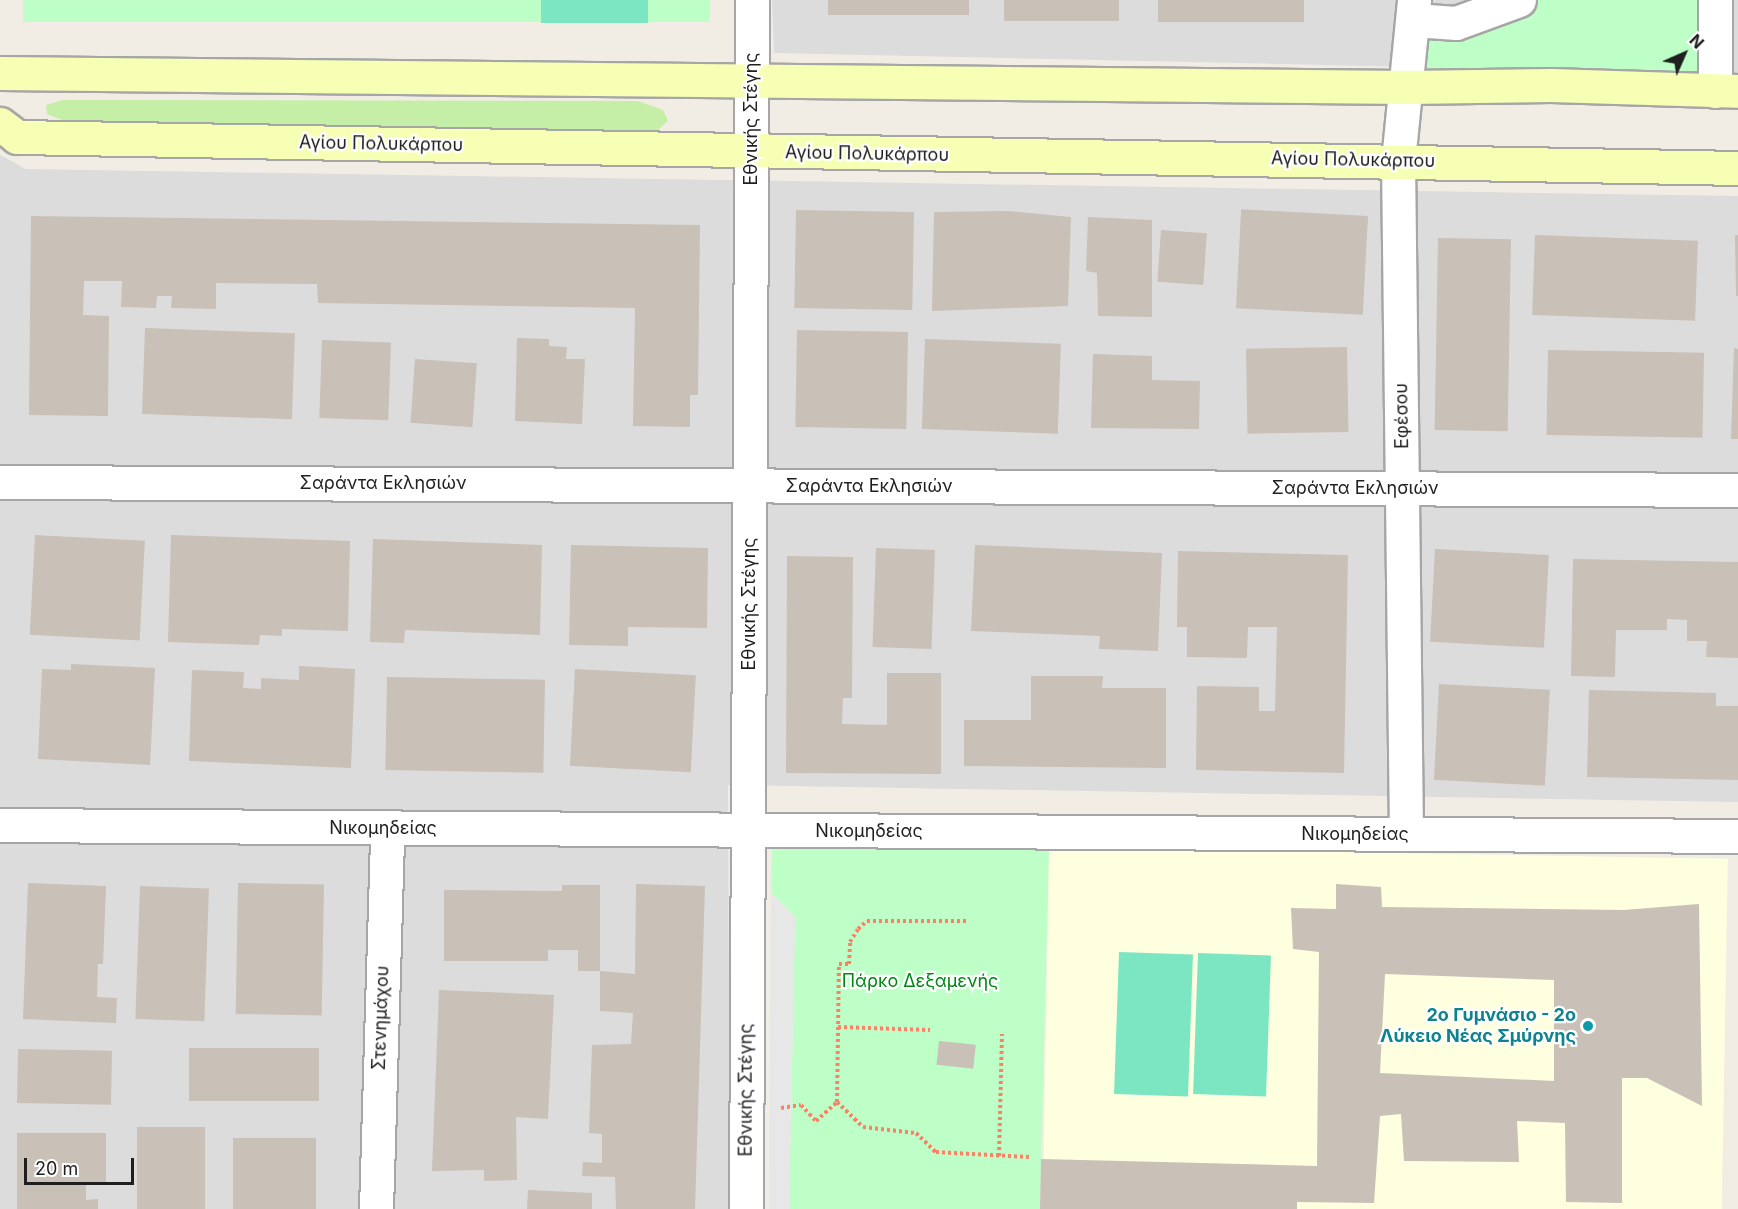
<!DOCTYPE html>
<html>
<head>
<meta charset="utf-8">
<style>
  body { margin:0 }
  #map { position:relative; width:1738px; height:1209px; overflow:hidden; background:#f1ede4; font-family:Inter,sans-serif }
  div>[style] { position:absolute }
  .residential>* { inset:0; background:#dddcdc }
  .education>* { inset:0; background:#fdffdf; transform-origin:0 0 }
  .grass>* { inset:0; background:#c5efa6 }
  .park>* { inset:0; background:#befec7; transform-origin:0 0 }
  .pitch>* { inset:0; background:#7ce6c3; transform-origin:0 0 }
  .parking>* { inset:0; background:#e7e7e7 }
  .building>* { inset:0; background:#c9c0b7; transform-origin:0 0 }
  .path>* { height:4px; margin-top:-2px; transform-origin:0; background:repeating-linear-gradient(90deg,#ff7f67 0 3px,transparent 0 6px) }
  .roads { filter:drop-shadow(2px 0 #a6a6a6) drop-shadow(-2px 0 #a6a6a6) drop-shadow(0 2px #a6a6a6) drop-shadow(0 -2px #a6a6a6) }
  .street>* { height:33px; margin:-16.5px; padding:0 16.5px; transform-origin:16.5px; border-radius:16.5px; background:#fff }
  .secondary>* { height:33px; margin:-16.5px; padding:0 16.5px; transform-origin:16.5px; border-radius:16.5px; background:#f6ffb4 }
  .dots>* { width:16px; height:16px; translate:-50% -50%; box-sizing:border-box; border:3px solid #fff; border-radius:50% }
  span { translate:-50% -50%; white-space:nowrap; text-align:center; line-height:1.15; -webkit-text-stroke:4.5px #fff; paint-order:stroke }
  .street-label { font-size:18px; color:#1f1f1f }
  .park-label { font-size:18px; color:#028715 }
  .culture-label { font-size:18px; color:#0d838f; font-weight:700 }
  .right { translate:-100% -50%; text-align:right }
  .north { position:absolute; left:1654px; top:24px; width:60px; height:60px; -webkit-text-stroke:4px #fff; paint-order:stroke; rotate:45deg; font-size:16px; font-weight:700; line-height:24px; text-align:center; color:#1f1f1f }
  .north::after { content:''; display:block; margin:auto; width:21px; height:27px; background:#1f1f1f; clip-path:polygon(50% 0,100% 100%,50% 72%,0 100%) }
  .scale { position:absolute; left:24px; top:1158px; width:110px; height:27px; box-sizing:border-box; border:3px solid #1f1f1f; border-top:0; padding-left:8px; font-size:18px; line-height:21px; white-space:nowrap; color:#1f1f1f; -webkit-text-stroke:4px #fff; paint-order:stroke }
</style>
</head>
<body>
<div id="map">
  <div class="residential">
    <div style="clip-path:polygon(772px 0,1738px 0,1738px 74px,774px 53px)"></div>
    <div style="clip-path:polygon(0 155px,26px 169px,1738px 196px,1738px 802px,728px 785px,730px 1209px,0 1209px)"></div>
  </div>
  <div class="education">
    <div style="left:1049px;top:847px;width:679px;height:362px;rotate:1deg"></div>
  </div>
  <div class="grass">
    <div style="clip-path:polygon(63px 100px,638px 101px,663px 110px,668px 121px,658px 130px,644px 134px,65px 121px,47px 114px,46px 105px)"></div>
  </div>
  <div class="park">
    <div style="left:23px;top:0;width:687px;height:22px"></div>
    <div style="clip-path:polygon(1519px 0,1715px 0,1715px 91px,1407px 87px,1414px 20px)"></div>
    <div style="clip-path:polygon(772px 841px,1049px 847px,1040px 1209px,775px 1209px,789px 1208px,795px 917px,771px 893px)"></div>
  </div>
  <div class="pitch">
    <div style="left:541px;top:0;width:107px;height:23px"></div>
    <div style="left:1119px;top:952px;width:74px;height:142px;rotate:2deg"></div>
    <div style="left:1198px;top:953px;width:73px;height:141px;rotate:2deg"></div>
  </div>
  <div class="parking">
    <div style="clip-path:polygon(771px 893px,795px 917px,789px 1209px,769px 1209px)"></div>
  </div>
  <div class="building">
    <div style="left:828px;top:0;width:141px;height:15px"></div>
    <div style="left:1004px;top:0;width:115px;height:21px"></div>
    <div style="left:1158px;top:0;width:146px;height:22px"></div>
    <div style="left:914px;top:212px;width:98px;height:118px;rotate:91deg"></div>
    <div style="clip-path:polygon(934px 212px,1007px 211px,1071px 217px,1068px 306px,932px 311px)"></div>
    <div style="clip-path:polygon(31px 216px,700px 225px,698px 395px,690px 395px,690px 427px,633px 426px,635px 308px,318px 303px,317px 284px,216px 283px,216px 309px,171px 308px,172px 296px,157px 296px,156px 308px,121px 307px,122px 281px,84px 281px,83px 315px,109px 316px,108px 416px,29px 415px)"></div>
    <div style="left:1368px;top:216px;width:99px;height:127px;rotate:93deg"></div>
    <div style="clip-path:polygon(1088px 217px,1152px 220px,1152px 317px,1098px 316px,1097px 273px,1086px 271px)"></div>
    <div style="left:1161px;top:230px;width:46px;height:52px;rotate:4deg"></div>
    <div style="left:1535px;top:235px;width:163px;height:80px;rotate:2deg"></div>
    <div style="clip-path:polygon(1735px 235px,1738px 235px,1738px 296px,1736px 296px)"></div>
    <div style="left:1438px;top:238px;width:73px;height:192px;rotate:1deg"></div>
    <div style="left:145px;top:328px;width:150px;height:86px;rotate:2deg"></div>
    <div style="left:797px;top:330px;width:111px;height:97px;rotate:1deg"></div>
    <div style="clip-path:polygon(517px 338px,549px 339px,549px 346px,567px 347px,566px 359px,585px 359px,582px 424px,515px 421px)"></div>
    <div style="left:925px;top:339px;width:136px;height:90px;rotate:2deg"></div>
    <div style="left:322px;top:340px;width:69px;height:78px;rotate:2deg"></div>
    <div style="left:1347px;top:347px;width:85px;height:101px;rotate:89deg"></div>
    <div style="clip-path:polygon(1734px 348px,1738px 349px,1738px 439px,1731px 439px)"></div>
    <div style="left:1548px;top:350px;width:156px;height:85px;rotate:1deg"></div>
    <div style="clip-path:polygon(1093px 354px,1152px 356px,1152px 380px,1200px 381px,1199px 429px,1091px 428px)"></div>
    <div style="left:415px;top:359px;width:62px;height:64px;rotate:4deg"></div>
    <div style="left:35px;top:535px;width:110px;height:100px;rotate:3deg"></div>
    <div style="clip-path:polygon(171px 535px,350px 541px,348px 631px,282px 629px,282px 636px,260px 635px,259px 645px,168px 642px)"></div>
    <div style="clip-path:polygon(373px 539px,542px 545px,540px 635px,405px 630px,404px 643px,370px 642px)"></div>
    <div style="clip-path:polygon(571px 545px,708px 548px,707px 628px,628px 627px,628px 646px,569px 645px)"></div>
    <div style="clip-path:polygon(975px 545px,1162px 553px,1158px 651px,1099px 649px,1100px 636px,971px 631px)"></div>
    <div style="left:876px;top:548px;width:59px;height:99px;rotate:2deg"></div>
    <div style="left:1435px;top:549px;width:114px;height:93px;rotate:3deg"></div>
    <div style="clip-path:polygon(1178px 551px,1348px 555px,1344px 773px,1196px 770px,1197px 686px,1259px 687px,1259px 711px,1275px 711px,1277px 627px,1248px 627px,1247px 658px,1187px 657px,1187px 627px,1177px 627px)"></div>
    <div style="clip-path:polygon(787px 556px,853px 557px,852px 698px,843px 698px,842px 724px,887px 725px,887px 673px,941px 673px,941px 774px,786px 773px)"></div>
    <div style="clip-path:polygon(1573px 559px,1738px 562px,1738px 658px,1706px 657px,1707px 641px,1687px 641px,1687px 620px,1667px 619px,1667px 630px,1616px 630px,1615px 677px,1571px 676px)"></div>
    <div style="clip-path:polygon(71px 664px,155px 668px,150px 765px,38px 759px,42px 669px,71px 670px)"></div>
    <div style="clip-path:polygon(299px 666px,355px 669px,351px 768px,189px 761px,192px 670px,244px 672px,243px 688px,261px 689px,261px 678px,299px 680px)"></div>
    <div style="left:575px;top:669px;width:121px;height:97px;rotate:3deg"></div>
    <div style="clip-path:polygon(1031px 676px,1103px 676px,1102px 688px,1166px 688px,1166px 768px,964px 766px,964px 720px,1031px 720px)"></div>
    <div style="left:387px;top:677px;width:158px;height:93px;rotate:1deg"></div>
    <div style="left:1439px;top:684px;width:111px;height:96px;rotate:3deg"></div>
    <div style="clip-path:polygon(1589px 690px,1716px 693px,1716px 706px,1738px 706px,1738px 780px,1587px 777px)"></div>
    <div style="clip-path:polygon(28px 883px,106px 886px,103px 964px,98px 964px,97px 997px,117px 998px,116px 1023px,23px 1019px)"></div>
    <div style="left:238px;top:883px;width:86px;height:131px;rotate:1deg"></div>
    <div style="clip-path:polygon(636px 884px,705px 886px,695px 1209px,616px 1209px,615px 1177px,582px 1176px,583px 1162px,602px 1163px,602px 1134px,589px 1133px,592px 1045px,631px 1044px,633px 1013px,600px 1011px,600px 971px,578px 971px,578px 950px,548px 950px,548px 961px,444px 961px,444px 890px,562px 891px,562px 885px,600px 885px,600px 971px,635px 974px)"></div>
    <div style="clip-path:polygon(evenodd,1336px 884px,1381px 887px,1382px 907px,1624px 910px,1699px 904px,1702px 1106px,1647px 1078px,1622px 1078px,1622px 1203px,1566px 1202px,1565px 1123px,1517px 1121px,1519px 1162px,1404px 1161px,1401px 1114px,1380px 1116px,1374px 1203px,1297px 1202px,1297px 1209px,1040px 1209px,1041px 1159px,1317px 1166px,1319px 952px,1293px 949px,1291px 908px,1336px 909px,1336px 884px,1385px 974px,1554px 980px,1554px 1081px,1380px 1073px,1385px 974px)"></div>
    <div style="left:140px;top:886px;width:69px;height:133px;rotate:2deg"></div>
    <div style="clip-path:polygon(439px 990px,554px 995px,548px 1119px,516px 1117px,517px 1180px,484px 1181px,484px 1170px,432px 1171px)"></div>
    <div style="left:939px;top:1041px;width:37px;height:24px;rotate:6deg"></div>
    <div style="left:319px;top:1048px;width:53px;height:130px;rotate:90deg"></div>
    <div style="left:18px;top:1049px;width:94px;height:54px;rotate:1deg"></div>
    <div style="left:137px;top:1127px;width:68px;height:82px"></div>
    <div style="clip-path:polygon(17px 1133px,106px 1133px,106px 1185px,86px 1185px,86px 1200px,98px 1199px,98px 1209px,17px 1209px)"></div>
    <div style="left:233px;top:1138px;width:83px;height:71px"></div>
    <div style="clip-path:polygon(528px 1190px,592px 1193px,592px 1209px,527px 1209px)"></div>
  </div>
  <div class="path">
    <div style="left:838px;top:1027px;width:92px;rotate:1.9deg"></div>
    <div style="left:837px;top:1102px;width:36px;rotate:44deg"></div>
    <div style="left:863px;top:1127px;width:53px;rotate:6.5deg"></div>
    <div style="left:916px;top:1133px;width:28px;rotate:44deg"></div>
    <div style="left:936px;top:1152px;width:93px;rotate:3.1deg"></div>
    <div style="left:781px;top:1108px;width:20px;rotate:-9deg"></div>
    <div style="left:801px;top:1105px;width:22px;rotate:47deg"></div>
    <div style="left:816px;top:1121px;width:28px;rotate:-42deg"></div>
    <div style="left:837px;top:1102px;width:138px;rotate:-89.2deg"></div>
    <div style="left:839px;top:964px;width:10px"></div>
    <div style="left:849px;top:964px;width:22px;rotate:-87deg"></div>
    <div style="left:850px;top:942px;width:15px;rotate:-58deg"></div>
    <div style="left:858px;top:929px;width:12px;rotate:-42deg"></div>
    <div style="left:867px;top:921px;width:99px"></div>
    <div style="left:999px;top:1156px;width:122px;rotate:-88.6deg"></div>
  </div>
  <div class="roads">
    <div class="street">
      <div style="left:1715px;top:0;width:91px;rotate:90deg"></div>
      <div style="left:1414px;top:20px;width:42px;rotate:4.1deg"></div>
      <div style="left:1456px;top:23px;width:67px;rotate:-20.1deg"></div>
      <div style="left:0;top:482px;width:1738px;rotate:0.26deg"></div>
      <div style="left:0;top:825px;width:1738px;rotate:0.36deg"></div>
      <div style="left:1406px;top:834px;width:673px;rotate:-90.68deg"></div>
      <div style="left:1398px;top:161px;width:162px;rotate:-84.3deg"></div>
      <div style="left:376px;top:1209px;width:381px;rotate:-88.3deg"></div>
      <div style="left:746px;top:1209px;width:1209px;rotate:-89.72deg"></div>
    </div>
    <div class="secondary">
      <div style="left:0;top:73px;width:1407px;rotate:0.57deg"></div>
      <div style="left:1407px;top:87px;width:144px;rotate:-0.8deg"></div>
      <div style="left:1551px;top:85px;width:187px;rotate:1.8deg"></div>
      <div style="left:0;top:124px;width:21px;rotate:37deg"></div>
      <div style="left:17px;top:137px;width:1721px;rotate:1.03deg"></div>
    </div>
  </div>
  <div class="dots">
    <div style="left:1588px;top:1026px;background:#0f9aa8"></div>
  </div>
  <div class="street-label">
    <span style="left:751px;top:119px;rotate:-90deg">Εθνικής Στέγης</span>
    <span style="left:381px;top:144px;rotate:1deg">Αγίου Πολυκάρπου</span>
    <span style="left:867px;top:154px;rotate:1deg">Αγίου Πολυκάρπου</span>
    <span style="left:1353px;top:160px;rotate:1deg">Αγίου Πολυκάρπου</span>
    <span style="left:1402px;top:416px;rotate:-91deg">Εφέσου</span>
    <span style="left:383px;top:483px">Σαράντα Εκλησιών</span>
    <span style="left:869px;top:486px">Σαράντα Εκλησιών</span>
    <span style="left:1355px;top:488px">Σαράντα Εκλησιών</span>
    <span style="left:749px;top:604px;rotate:-90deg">Εθνικής Στέγης</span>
    <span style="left:383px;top:828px">Νικομηδείας</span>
    <span style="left:869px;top:831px">Νικομηδείας</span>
    <span style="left:1355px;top:834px">Νικομηδείας</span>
    <span style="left:381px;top:1018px;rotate:-88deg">Στενημάχου</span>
    <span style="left:746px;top:1090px;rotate:-90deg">Εθνικής Στέγης</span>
  </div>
  <div class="park-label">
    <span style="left:920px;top:981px">Πάρκο Δεξαμενής</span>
  </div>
  <div class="culture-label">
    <span class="right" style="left:1576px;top:1026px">2ο Γυμνάσιο - 2ο<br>Λύκειο Νέας Σμύρνης</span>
  </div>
  <div class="north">N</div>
  <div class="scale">20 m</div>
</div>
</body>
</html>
